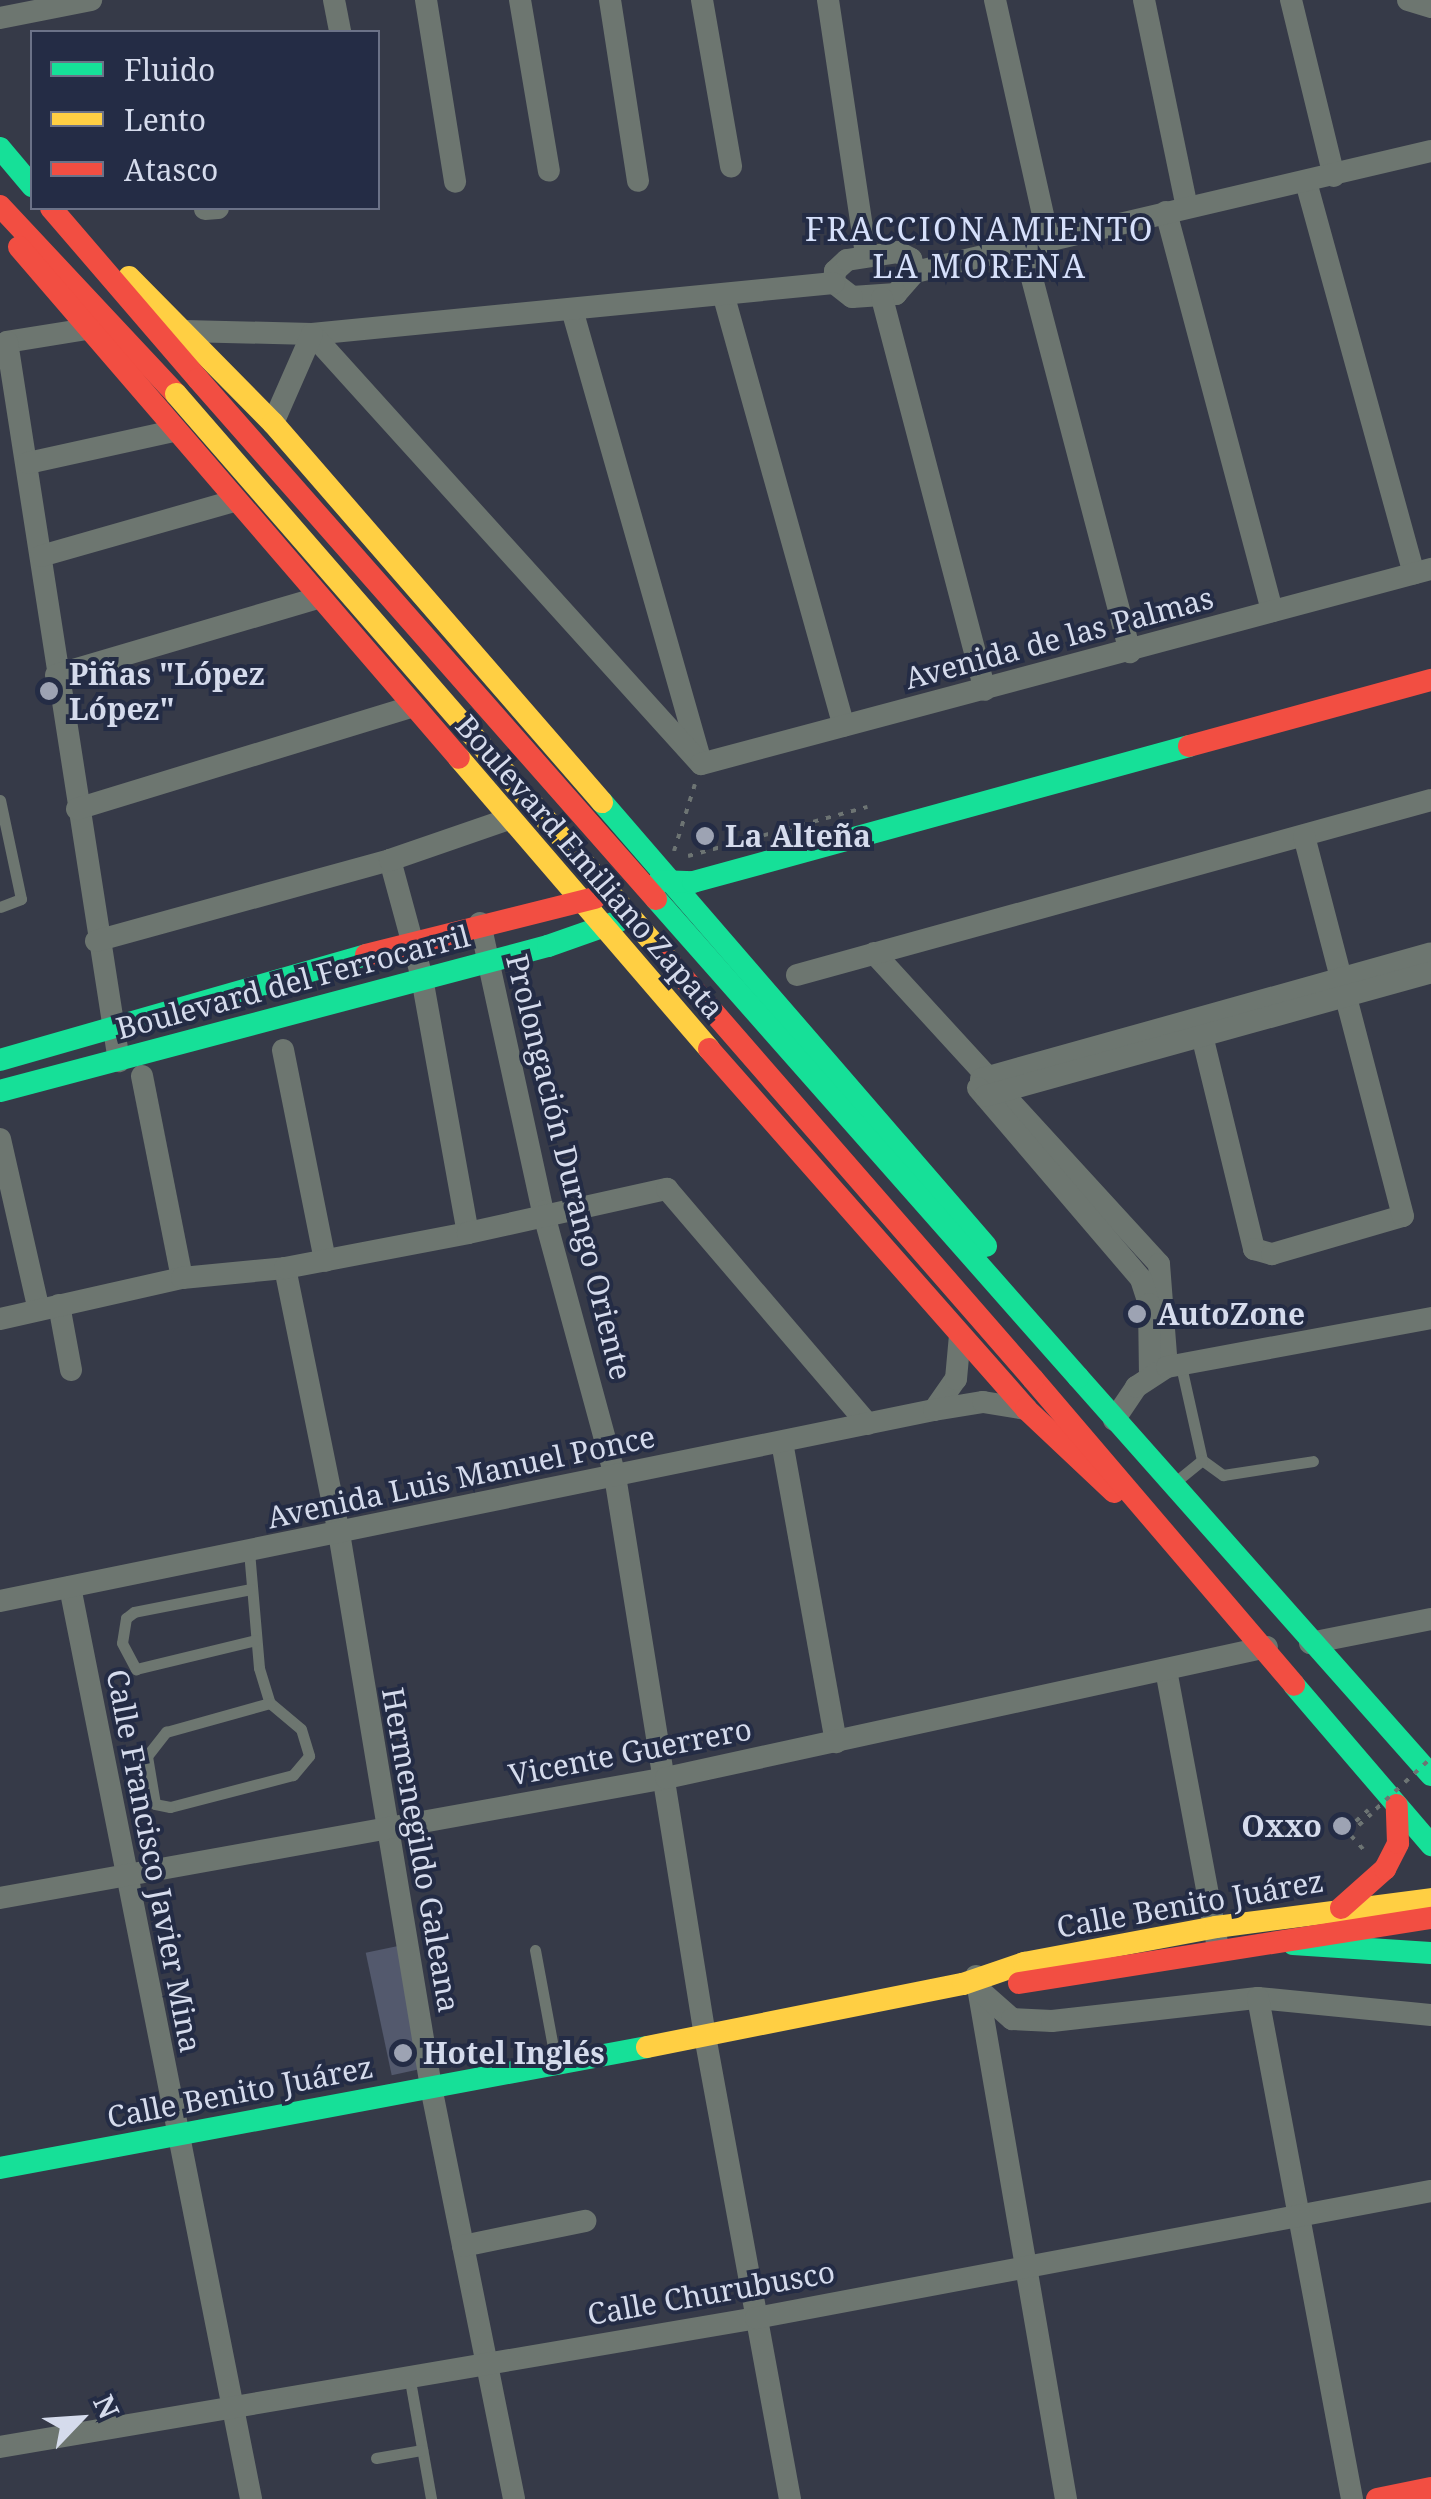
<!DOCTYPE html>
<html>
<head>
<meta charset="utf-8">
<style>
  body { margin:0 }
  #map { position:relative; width:1431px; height:2499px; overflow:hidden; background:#363a48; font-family:"Noto Serif",serif }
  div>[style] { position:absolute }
  .building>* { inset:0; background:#53596d; transform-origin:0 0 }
  .path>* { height:4px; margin-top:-2px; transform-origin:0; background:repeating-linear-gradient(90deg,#6d7473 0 5px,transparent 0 13px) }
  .lane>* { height:11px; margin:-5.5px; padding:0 5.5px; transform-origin:5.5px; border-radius:5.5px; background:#6d7670 }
  .street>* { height:22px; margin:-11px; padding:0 11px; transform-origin:11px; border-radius:11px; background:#6d7670 }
  .fast>* { height:22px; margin:-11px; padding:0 11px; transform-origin:11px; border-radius:11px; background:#16e098 }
  .slow>* { height:22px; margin:-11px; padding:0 11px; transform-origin:11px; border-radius:11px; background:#ffcf43 }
  .jam>* { height:22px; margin:-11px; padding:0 11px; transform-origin:11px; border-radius:11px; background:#f24e42 }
  .path-bridge>* { height:4px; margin-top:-2px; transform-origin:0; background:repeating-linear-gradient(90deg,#6d7473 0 5px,transparent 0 13px) }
  .fast-bridge>* { height:22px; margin:-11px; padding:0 11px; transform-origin:11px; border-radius:11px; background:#16e098 }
  .slow-bridge>* { height:22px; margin:-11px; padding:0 11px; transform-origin:11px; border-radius:11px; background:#ffcf43 }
  .jam-bridge>* { height:22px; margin:-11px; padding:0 11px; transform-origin:11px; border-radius:11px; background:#f24e42 }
  .dots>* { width:28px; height:28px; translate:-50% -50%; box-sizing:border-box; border:5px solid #242c45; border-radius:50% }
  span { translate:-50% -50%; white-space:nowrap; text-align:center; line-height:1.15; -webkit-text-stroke:8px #242c45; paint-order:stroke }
  .street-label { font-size:30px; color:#d5dbec }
  .poi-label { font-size:30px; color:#d5dbec; font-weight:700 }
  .left { translate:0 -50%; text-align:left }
  .right { translate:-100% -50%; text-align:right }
  .neighbourhood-label { font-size:32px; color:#d6e0fb; letter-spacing:2.5px }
  .legend { position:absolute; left:30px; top:30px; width:350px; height:180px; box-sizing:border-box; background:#242c45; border:2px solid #6b7288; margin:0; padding:12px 18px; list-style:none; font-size:30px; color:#d5dbec }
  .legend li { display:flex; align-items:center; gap:20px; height:50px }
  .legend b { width:50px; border:2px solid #6b7288 }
  .north { position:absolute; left:30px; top:2369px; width:100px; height:100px; -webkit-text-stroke:8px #242c45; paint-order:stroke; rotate:65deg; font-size:28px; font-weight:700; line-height:40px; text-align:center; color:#d5dbec }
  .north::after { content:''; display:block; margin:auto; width:35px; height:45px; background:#d5dbec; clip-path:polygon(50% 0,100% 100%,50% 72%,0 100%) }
</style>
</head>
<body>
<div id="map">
  <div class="building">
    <div style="left:398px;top:1946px;width:125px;height:33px;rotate:78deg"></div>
  </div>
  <div class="path">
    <div style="left:674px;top:851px;width:70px;rotate:-72.6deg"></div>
    <div style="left:688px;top:856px;width:186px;rotate:-15.3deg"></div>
    <div style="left:1349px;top:1834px;width:30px;rotate:-42deg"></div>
    <div style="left:1363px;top:1849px;width:25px;rotate:-132deg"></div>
    <div style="left:1346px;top:1830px;width:30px;rotate:-42deg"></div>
  </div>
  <div class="lane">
    <div style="left:0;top:800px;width:101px;rotate:78deg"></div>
    <div style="left:21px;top:899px;width:22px;rotate:159deg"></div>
    <div style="left:1181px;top:1366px;width:96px;rotate:77.4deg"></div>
    <div style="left:1202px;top:1460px;width:26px;rotate:36deg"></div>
    <div style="left:1223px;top:1475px;width:91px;rotate:-8.8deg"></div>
    <div style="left:1174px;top:1483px;width:36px;rotate:-39deg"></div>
    <div style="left:249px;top:1551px;width:117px;rotate:85.1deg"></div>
    <div style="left:259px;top:1668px;width:37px;rotate:73deg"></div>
    <div style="left:270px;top:1703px;width:40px;rotate:40deg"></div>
    <div style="left:301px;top:1729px;width:28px;rotate:73deg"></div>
    <div style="left:309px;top:1756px;width:25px;rotate:130deg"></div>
    <div style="left:293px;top:1775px;width:127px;rotate:165.4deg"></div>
    <div style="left:170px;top:1807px;width:15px;rotate:-169deg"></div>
    <div style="left:155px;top:1804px;width:49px;rotate:-99.5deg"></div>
    <div style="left:147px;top:1756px;width:31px;rotate:-52deg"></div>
    <div style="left:166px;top:1732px;width:108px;rotate:-15.6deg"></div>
    <div style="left:251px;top:1589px;width:119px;rotate:168.9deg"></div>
    <div style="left:134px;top:1612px;width:10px;rotate:143deg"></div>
    <div style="left:126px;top:1618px;width:25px;rotate:99deg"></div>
    <div style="left:122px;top:1643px;width:30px;rotate:62deg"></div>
    <div style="left:136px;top:1669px;width:123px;rotate:-13.6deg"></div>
    <div style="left:535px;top:1950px;width:115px;rotate:79.5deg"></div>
    <div style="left:409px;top:2375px;width:126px;rotate:79.9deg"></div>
    <div style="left:376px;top:2458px;width:47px;rotate:-9.9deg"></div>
  </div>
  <div class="street">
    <div style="left:334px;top:0;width:33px;rotate:79deg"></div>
    <div style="left:426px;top:0;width:184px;rotate:80.9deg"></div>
    <div style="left:520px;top:0;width:173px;rotate:80.4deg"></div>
    <div style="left:610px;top:0;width:183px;rotate:81.2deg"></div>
    <div style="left:702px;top:0;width:169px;rotate:80.1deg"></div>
    <div style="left:828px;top:0;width:256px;rotate:81.5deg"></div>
    <div style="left:995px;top:0;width:248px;rotate:77.4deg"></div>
    <div style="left:1144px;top:0;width:211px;rotate:78.3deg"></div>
    <div style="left:1291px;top:0;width:181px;rotate:76.3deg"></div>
    <div style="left:1408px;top:0;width:24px;rotate:17deg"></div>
    <div style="left:0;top:18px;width:93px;rotate:-11.2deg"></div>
    <div style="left:1306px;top:182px;width:406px;rotate:74.6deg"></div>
    <div style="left:205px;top:209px;width:13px;rotate:-4deg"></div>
    <div style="left:1166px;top:212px;width:413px;rotate:75.1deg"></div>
    <div style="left:1024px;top:248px;width:418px;rotate:75.3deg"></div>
    <div style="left:898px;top:252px;width:15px;rotate:28deg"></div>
    <div style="left:911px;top:259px;width:14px;rotate:73deg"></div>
    <div style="left:915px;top:272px;width:29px;rotate:131deg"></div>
    <div style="left:896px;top:294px;width:44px;rotate:176.1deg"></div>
    <div style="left:852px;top:297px;width:23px;rotate:-142deg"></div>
    <div style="left:834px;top:283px;width:12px;rotate:-85deg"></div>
    <div style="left:835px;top:271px;width:16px;rotate:-43deg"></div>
    <div style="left:847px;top:260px;width:52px;rotate:-8.9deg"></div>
    <div style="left:915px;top:272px;width:530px;rotate:-13.2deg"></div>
    <div style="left:724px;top:297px;width:445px;rotate:74.4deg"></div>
    <div style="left:882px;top:298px;width:405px;rotate:75.3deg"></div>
    <div style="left:573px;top:313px;width:461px;rotate:74.1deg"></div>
    <div style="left:87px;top:329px;width:81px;rotate:170.8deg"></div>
    <div style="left:7px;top:342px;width:728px;rotate:81.15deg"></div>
    <div style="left:184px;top:331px;width:128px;rotate:1.3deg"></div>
    <div style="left:312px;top:334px;width:524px;rotate:-5.58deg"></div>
    <div style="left:312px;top:334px;width:580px;rotate:47.87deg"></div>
    <div style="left:273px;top:423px;width:97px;rotate:-66.3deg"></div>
    <div style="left:28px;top:463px;width:149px;rotate:-12.4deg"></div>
    <div style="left:41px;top:556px;width:201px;rotate:-15.9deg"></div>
    <div style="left:56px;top:675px;width:272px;rotate:-16.4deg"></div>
    <div style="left:701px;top:764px;width:756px;rotate:-14.96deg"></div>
    <div style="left:77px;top:809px;width:349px;rotate:-17deg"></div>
    <div style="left:390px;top:860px;width:122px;rotate:74.8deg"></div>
    <div style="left:422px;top:978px;width:259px;rotate:79.8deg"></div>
    <div style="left:480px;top:923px;width:295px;rotate:77.7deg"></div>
    <div style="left:543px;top:1211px;width:275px;rotate:74.8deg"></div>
    <div style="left:615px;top:1476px;width:567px;rotate:80.87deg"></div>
    <div style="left:705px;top:2036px;width:471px;rotate:79.6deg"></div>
    <div style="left:96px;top:941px;width:305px;rotate:-15.4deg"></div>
    <div style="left:390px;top:860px;width:123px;rotate:-19deg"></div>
    <div style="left:874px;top:953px;width:422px;rotate:47.5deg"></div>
    <div style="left:1159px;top:1264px;width:103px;rotate:85.6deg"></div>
    <div style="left:797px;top:975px;width:658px;rotate:-15.43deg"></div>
    <div style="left:1198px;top:1019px;width:237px;rotate:76.3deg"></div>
    <div style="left:1254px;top:1249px;width:19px;rotate:16deg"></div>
    <div style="left:1272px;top:1254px;width:136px;rotate:-16.2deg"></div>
    <div style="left:1403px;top:1216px;width:392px;rotate:-104.6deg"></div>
    <div style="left:283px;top:1050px;width:215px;rotate:78.7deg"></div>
    <div style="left:142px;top:1076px;width:206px;rotate:78.8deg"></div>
    <div style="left:981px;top:1079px;width:467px;rotate:-15.6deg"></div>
    <div style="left:978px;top:1088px;width:251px;rotate:49.5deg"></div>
    <div style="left:1141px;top:1279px;width:26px;rotate:72deg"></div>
    <div style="left:1149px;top:1304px;width:70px;rotate:89.2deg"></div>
    <div style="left:985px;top:1096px;width:463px;rotate:-15.5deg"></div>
    <div style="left:0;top:1139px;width:175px;rotate:77.2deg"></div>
    <div style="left:285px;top:1268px;width:270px;rotate:78.5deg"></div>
    <div style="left:339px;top:1533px;width:562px;rotate:80.57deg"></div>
    <div style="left:431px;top:2087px;width:420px;rotate:78.6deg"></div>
    <div style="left:59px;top:1305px;width:66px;rotate:79.5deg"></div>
    <div style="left:0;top:1319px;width:187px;rotate:-12.7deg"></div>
    <div style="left:182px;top:1278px;width:103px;rotate:-5.5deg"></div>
    <div style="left:285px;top:1268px;width:186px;rotate:-10.8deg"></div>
    <div style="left:468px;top:1233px;width:204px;rotate:-12.5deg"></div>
    <div style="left:667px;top:1189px;width:309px;rotate:49.5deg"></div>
    <div style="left:934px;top:1410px;width:38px;rotate:-55deg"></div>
    <div style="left:956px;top:1379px;width:44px;rotate:-84.8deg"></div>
    <div style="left:1114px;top:1420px;width:40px;rotate:-56deg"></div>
    <div style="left:1136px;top:1387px;width:37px;rotate:-33deg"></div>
    <div style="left:1167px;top:1367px;width:269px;rotate:-10.5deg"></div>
    <div style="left:782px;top:1442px;width:305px;rotate:79.8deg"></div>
    <div style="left:70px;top:1587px;width:930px;rotate:78.77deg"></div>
    <div style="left:0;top:1601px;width:953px;rotate:-11.56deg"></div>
    <div style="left:934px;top:1410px;width:50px;rotate:-9.3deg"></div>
    <div style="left:983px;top:1402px;width:44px;rotate:9.2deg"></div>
    <div style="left:1310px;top:1643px;width:123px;rotate:-11.2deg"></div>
    <div style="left:1166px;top:1670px;width:277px;rotate:79.4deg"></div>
    <div style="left:0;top:1898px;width:677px;rotate:-10.21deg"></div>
    <div style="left:666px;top:1778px;width:615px;rotate:-12.3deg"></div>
    <div style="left:976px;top:1976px;width:531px;rotate:80.24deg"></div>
    <div style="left:977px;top:1988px;width:47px;rotate:41.5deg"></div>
    <div style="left:1012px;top:2019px;width:40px;rotate:2.9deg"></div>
    <div style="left:1052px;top:2021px;width:207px;rotate:-6.4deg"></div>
    <div style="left:1258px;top:1998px;width:174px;rotate:5.6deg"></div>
    <div style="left:1258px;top:1998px;width:510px;rotate:79.37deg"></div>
    <div style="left:463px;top:2246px;width:125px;rotate:-11.6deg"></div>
    <div style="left:0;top:2447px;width:767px;rotate:-9.68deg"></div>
    <div style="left:756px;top:2318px;width:687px;rotate:-10.66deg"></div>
  </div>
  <div class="fast">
    <div style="left:0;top:148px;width:50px;rotate:49.9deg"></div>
    <div style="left:602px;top:802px;width:587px;rotate:49.14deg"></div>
    <div style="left:659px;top:881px;width:34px;rotate:2deg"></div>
    <div style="left:693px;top:882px;width:514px;rotate:-15.33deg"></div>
    <div style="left:0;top:1060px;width:381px;rotate:-16deg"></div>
    <div style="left:0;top:1091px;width:567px;rotate:-14.82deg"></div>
    <div style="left:548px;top:946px;width:75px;rotate:-19.4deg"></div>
    <div style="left:1078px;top:1377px;width:532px;rotate:48.43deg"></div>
    <div style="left:1294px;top:1685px;width:211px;rotate:49.4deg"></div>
    <div style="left:1293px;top:1944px;width:138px;rotate:3.7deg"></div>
    <div style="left:0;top:2168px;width:658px;rotate:-10.59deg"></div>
  </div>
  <div class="slow">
    <div style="left:129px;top:277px;width:205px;rotate:45.4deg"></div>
    <div style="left:273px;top:423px;width:502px;rotate:49.04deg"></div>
    <div style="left:459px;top:758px;width:384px;rotate:49.3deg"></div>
    <div style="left:647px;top:2047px;width:322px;rotate:-11.3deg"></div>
    <div style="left:963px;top:1984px;width:65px;rotate:-19deg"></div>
    <div style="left:1024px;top:1963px;width:195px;rotate:-10.6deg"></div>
    <div style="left:1216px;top:1927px;width:217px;rotate:-7.4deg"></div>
  </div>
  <div class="jam">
    <div style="left:0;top:206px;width:258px;rotate:46.9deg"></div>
    <div style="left:51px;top:208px;width:225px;rotate:49.3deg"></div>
    <div style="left:19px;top:247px;width:674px;rotate:49.27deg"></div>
    <div style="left:1189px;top:746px;width:251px;rotate:-15.3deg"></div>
    <div style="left:366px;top:955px;width:236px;rotate:-14deg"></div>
    <div style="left:709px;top:1049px;width:480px;rotate:48.6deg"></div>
    <div style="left:1026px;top:1409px;width:121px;rotate:43.3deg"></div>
    <div style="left:1033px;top:1379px;width:402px;rotate:49.5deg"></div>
    <div style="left:1341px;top:1908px;width:59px;rotate:-41.6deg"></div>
    <div style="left:1385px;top:1869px;width:29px;rotate:-63deg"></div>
    <div style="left:1398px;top:1843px;width:38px;rotate:-92deg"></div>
    <div style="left:1019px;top:1983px;width:417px;rotate:-9deg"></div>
    <div style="left:1377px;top:2499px;width:55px;rotate:-11.5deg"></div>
  </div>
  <div class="path-bridge">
    <div style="left:1376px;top:1809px;width:75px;rotate:-42.8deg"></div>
  </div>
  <div class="fast-bridge">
    <div style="left:656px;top:899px;width:638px;rotate:48.56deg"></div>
  </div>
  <div class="slow-bridge">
    <div style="left:176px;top:394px;width:750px;rotate:49deg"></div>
  </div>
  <div class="jam-bridge">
    <div style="left:198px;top:379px;width:693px;rotate:48.63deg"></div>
    <div style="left:668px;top:960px;width:556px;rotate:48.94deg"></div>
  </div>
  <div class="dots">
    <div style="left:49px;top:691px;background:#9da3b3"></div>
    <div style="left:705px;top:836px;background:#9da3b3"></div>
    <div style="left:1137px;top:1314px;background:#9da3b3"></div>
    <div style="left:1342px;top:1826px;background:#9da3b3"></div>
    <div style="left:403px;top:2053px;background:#9da3b3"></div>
  </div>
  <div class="street-label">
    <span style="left:1059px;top:638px;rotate:-15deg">Avenida de las Palmas</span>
    <span style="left:590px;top:867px;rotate:49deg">Boulevard Emiliano Zapata</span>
    <span style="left:293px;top:982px;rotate:-15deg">Boulevard del Ferrocarril</span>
    <span style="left:569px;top:1167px;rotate:76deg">Prolongación Durango Oriente</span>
    <span style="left:461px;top:1477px;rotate:-12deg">Avenida Luis Manuel Ponce</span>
    <span style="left:630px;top:1752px;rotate:-11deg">Vicente Guerrero</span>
    <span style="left:421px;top:1850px;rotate:80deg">Hermenegildo Galeana</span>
    <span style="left:154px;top:1861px;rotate:79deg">Calle Francisco Javier Mina</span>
    <span style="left:1190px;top:1904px;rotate:-10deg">Calle Benito Juárez</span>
    <span style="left:240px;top:2092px;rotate:-11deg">Calle Benito Juárez</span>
    <span style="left:711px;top:2293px;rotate:-10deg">Calle Churubusco</span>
  </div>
  <div class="poi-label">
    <span class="left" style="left:69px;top:691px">Piñas "López<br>López"</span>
    <span class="left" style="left:725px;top:836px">La Alteña</span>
    <span class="left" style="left:1157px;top:1314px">AutoZone</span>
    <span class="right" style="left:1322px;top:1826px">Oxxo</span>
    <span class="left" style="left:423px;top:2053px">Hotel Inglés</span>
  </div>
  <div class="neighbourhood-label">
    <span style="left:980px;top:248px">FRACCIONAMIENTO<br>LA MORENA</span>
  </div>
  <ul class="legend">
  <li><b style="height:12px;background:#16e098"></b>Fluido</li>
  <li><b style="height:12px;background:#ffcf43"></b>Lento</li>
  <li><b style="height:12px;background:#f24e42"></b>Atasco</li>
  </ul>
  <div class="north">N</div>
</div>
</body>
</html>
